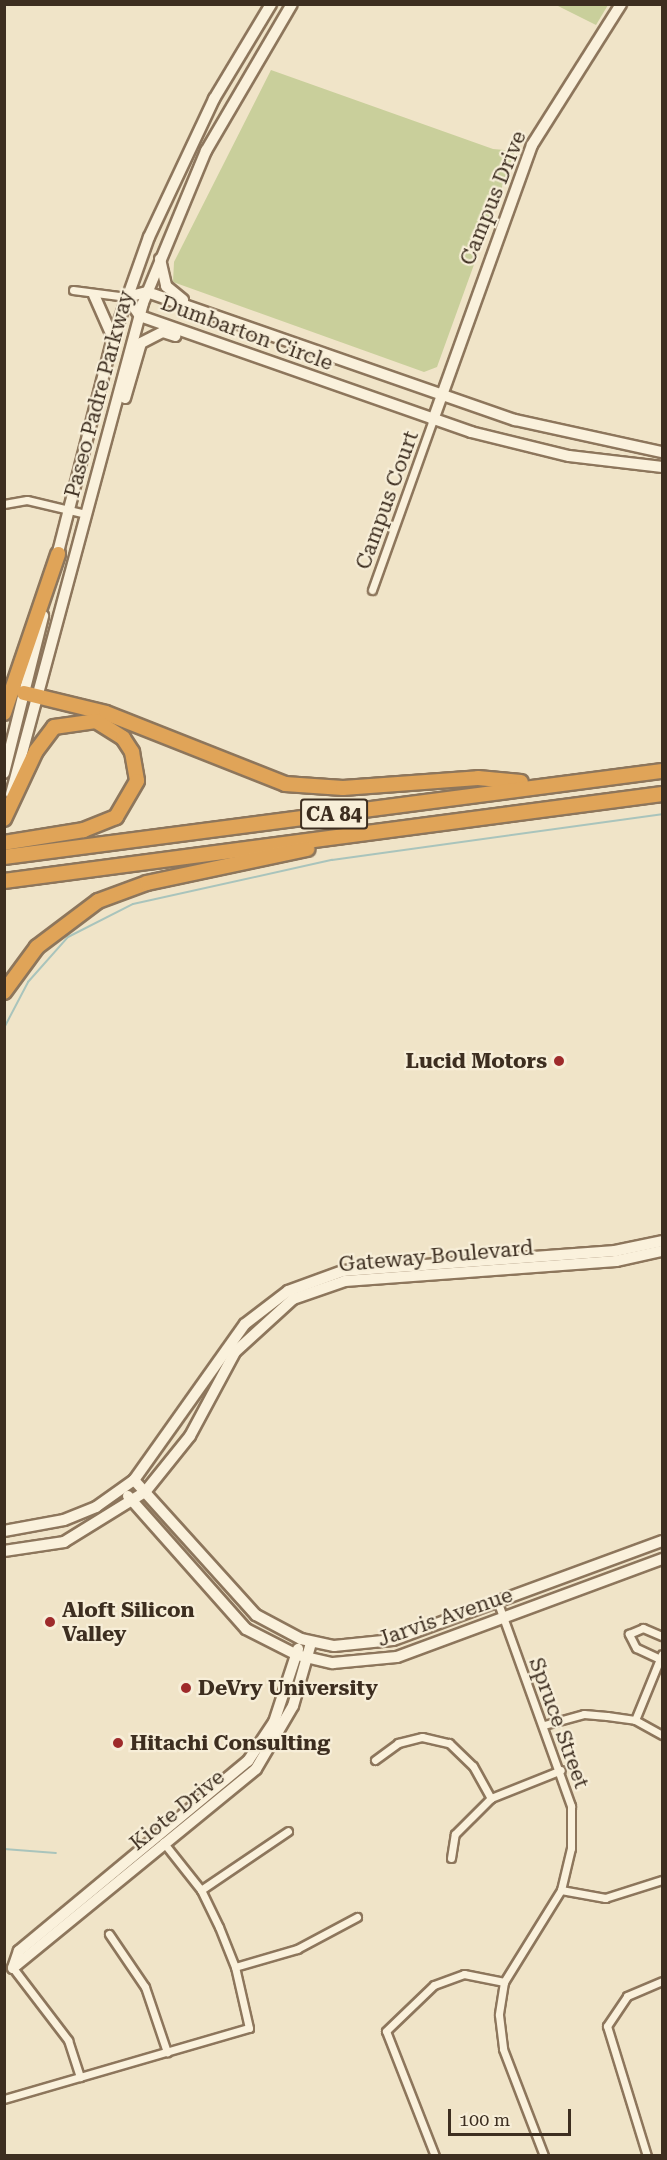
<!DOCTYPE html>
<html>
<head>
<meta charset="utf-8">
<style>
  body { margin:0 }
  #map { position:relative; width:667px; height:2160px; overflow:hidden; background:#f0e4c8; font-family:"Roboto Serif",serif }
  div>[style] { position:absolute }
  .green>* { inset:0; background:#c9cf9b }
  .stream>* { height:2px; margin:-1px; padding:0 1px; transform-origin:1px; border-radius:1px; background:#a9c4bc }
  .roads { filter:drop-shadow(2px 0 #8d765c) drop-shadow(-2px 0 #8d765c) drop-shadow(0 2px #8d765c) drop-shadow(0 -2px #8d765c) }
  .street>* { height:7px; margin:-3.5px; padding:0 3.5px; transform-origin:3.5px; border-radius:3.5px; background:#faf1dc }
  .secondary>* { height:10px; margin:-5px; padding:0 5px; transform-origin:5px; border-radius:5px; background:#faf1dc }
  .highway>* { height:14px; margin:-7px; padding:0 7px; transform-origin:7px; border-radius:7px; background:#e0a458 }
  .dots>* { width:16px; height:16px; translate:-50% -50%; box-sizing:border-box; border:3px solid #f7eed8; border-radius:50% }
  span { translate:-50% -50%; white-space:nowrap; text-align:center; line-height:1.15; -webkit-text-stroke:4.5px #f7eed8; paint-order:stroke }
  .shield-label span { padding:2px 4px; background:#f7eed8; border:2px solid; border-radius:4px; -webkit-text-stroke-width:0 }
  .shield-label { font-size:20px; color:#3d2e20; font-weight:700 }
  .street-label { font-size:21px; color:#3d2e20 }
  .poi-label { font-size:21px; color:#3d2e20; font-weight:700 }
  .right { translate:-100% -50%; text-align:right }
  .left { translate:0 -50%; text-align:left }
  .frame { position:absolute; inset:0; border:6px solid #3d2e20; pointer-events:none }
  .scale { position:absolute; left:448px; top:2109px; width:123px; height:27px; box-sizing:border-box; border:3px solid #3d2e20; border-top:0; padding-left:8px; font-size:18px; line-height:21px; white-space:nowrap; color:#3d2e20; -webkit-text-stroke:4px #f7eed8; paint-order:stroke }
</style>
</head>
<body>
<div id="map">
  <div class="green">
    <div style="clip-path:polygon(556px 5px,608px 4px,608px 5px,596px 25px)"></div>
    <div style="clip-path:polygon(271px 70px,493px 149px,515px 151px,437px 367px,424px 372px,173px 282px,174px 262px)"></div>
  </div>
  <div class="stream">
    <div style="left:4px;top:1028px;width:52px;rotate:-62.4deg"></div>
    <div style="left:28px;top:982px;width:60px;rotate:-48.4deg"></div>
    <div style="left:68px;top:937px;width:73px;rotate:-26.9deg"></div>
    <div style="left:133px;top:904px;width:204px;rotate:-12.5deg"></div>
    <div style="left:332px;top:860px;width:333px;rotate:-7.9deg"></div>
    <div style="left:4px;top:1849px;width:52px;rotate:4.4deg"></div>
  </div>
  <div class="roads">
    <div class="street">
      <div style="left:73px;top:290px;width:54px;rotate:7.4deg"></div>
      <div style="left:4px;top:504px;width:23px;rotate:-10deg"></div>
      <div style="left:27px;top:500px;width:61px;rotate:13.3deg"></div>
      <div style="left:372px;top:590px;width:181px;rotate:-70.3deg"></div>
      <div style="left:498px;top:1603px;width:216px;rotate:70.2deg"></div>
      <div style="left:571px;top:1806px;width:42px;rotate:90deg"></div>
      <div style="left:571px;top:1848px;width:43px;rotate:103.4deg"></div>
      <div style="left:561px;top:1890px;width:108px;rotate:121.8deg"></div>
      <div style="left:504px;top:1982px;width:33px;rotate:99deg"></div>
      <div style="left:499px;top:2015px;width:34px;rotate:83deg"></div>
      <div style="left:503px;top:2049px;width:115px;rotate:69deg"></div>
      <div style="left:660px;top:1659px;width:26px;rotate:-155deg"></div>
      <div style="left:636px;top:1648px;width:16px;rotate:-117deg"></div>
      <div style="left:629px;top:1634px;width:15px;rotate:-23deg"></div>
      <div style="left:643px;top:1628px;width:21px;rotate:23deg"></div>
      <div style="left:635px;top:1720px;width:71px;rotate:-67.8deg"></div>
      <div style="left:544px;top:1725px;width:41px;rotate:-15.4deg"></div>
      <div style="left:584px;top:1714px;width:23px;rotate:5deg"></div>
      <div style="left:607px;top:1716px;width:28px;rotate:8deg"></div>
      <div style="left:635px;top:1720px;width:31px;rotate:29deg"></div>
      <div style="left:375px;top:1760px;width:29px;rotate:-36deg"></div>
      <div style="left:398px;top:1743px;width:25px;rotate:-14deg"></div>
      <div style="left:422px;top:1737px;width:28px;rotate:13deg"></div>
      <div style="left:449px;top:1743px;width:33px;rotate:44deg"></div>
      <div style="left:473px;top:1766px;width:37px;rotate:61deg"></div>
      <div style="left:451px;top:1858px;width:24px;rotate:-81deg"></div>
      <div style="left:455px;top:1834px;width:51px;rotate:-45deg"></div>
      <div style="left:491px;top:1798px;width:75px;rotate:-21.8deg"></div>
      <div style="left:201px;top:1890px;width:105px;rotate:-34.1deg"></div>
      <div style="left:561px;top:1890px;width:45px;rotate:10.3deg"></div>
      <div style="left:605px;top:1898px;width:60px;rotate:-17.5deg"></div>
      <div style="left:109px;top:1934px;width:64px;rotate:55.8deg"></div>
      <div style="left:145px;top:1987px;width:69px;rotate:71.3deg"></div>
      <div style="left:235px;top:1967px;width:65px;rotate:-16.2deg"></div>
      <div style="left:297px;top:1949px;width:68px;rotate:-28.1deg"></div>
      <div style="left:13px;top:1968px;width:91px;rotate:52.6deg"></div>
      <div style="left:68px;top:2040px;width:39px;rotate:72deg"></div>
      <div style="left:4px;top:2099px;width:255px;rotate:-16.2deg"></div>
      <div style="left:249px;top:2028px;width:63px;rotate:-102.9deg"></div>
      <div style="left:235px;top:1967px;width:43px;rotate:-111.8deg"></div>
      <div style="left:219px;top:1927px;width:41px;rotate:-115.9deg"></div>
      <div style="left:201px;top:1890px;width:61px;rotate:-128.4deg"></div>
      <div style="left:435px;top:2156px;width:134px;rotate:-111.4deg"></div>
      <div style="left:386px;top:2031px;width:66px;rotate:-43.8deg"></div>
      <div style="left:434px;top:1985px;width:32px;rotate:-20deg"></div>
      <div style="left:464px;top:1974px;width:41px;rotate:11.3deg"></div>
      <div style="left:647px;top:2156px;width:136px;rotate:-107.1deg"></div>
      <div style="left:607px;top:2026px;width:36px;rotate:-56deg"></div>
      <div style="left:627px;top:1996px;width:38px;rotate:-23deg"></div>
    </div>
    <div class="secondary">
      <div style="left:160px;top:259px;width:28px;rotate:77deg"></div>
      <div style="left:166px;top:286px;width:22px;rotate:39deg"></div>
      <div style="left:94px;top:295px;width:47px;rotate:66.2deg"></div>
      <div style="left:127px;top:297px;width:23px;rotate:56deg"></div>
      <div style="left:140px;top:316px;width:351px;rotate:19.3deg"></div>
      <div style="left:471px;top:432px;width:101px;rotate:13.8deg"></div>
      <div style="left:569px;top:456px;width:94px;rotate:6.7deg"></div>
      <div style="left:127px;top:297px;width:21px;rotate:-14deg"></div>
      <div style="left:147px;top:292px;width:390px;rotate:19.2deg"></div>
      <div style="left:515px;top:420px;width:150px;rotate:12.3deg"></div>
      <div style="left:125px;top:398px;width:57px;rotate:-73.8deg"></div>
      <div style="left:141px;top:343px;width:25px;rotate:-27deg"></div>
      <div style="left:163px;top:332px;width:13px;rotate:18deg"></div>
      <div style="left:433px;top:420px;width:292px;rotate:-70.2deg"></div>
      <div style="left:532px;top:145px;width:167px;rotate:-57.7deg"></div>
      <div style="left:56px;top:560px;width:229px;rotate:-75.6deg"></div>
      <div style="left:113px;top:338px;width:107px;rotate:-70.4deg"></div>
      <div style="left:149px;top:237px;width:153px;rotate:-64.8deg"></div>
      <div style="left:214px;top:99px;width:111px;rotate:-59deg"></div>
      <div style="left:4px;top:773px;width:162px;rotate:-76deg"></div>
      <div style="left:11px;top:794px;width:508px;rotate:-74.95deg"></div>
      <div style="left:143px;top:303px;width:165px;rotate:-67.5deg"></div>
      <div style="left:206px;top:151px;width:170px;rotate:-59.7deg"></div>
      <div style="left:134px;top:1480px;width:182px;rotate:47.9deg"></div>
      <div style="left:256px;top:1615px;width:51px;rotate:28.1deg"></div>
      <div style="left:301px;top:1639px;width:34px;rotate:12deg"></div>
      <div style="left:334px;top:1646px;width:59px;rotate:-5.8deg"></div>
      <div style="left:393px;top:1640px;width:287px;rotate:-20.2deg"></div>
      <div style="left:128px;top:1496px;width:178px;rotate:48.4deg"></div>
      <div style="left:246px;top:1629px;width:57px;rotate:27deg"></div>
      <div style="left:297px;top:1655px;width:37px;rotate:13deg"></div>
      <div style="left:333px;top:1663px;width:64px;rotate:-5.4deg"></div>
      <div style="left:397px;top:1657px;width:283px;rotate:-20.3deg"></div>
      <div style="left:4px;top:1531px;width:61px;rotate:-10.4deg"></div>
      <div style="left:64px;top:1520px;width:35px;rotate:-22deg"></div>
      <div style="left:96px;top:1507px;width:47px;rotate:-35.4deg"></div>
      <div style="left:134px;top:1480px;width:191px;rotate:-54.6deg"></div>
      <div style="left:245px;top:1324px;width:54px;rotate:-37.5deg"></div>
      <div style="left:288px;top:1291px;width:59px;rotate:-20deg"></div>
      <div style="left:343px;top:1271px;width:273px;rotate:-4.2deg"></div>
      <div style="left:615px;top:1251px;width:48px;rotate:-12deg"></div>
      <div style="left:4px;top:1551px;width:61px;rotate:-8.5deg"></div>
      <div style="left:64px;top:1542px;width:95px;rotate:-31.7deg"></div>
      <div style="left:145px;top:1492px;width:72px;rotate:-51.2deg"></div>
      <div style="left:190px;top:1436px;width:95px;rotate:-61.8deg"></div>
      <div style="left:235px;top:1352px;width:79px;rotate:-42.4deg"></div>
      <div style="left:293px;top:1299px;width:55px;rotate:-19.1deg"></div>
      <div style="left:345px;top:1281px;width:272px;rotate:-4.2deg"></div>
      <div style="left:616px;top:1261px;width:47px;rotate:-12.3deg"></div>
      <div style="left:13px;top:1968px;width:314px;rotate:-39.3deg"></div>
      <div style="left:256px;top:1769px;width:73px;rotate:-59.6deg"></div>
      <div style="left:293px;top:1706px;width:66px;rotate:-74.1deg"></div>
      <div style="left:13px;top:1968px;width:18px;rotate:-71deg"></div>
      <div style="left:19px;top:1951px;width:298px;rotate:-39.7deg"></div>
      <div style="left:248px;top:1761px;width:47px;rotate:-56.3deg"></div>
      <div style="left:274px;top:1722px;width:77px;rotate:-71.8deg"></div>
    </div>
    <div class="highway">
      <div style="left:24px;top:693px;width:84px;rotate:13.7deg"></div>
      <div style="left:106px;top:713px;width:193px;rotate:21.6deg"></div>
      <div style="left:285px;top:784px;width:58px;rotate:3.9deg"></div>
      <div style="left:343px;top:788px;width:135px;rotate:-4.2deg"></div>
      <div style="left:478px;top:778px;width:43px;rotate:5.3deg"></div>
      <div style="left:4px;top:713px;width:168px;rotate:-71.2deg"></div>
      <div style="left:4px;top:819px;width:75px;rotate:-64.8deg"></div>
      <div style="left:36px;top:751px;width:30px;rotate:-53deg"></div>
      <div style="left:54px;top:727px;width:42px;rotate:-8.1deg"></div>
      <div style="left:96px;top:721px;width:32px;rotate:32deg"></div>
      <div style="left:123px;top:738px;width:17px;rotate:57deg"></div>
      <div style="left:132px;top:752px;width:29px;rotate:80deg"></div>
      <div style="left:137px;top:781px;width:42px;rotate:120.3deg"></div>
      <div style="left:116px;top:817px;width:35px;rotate:158deg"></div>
      <div style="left:84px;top:830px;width:81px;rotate:170.8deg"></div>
      <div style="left:4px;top:857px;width:664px;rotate:-7.45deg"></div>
      <div style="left:4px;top:881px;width:664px;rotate:-7.53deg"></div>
      <div style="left:4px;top:992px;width:56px;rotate:-53.7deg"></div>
      <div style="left:37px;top:947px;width:76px;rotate:-37deg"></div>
      <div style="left:98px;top:901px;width:52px;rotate:-20.2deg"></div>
      <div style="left:147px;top:883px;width:164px;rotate:-12deg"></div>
    </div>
  </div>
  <div class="dots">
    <div style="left:559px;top:1061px;background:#9e2a2b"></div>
    <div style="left:50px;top:1622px;background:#9e2a2b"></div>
    <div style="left:186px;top:1688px;background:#9e2a2b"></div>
    <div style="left:118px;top:1743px;background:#9e2a2b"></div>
  </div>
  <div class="shield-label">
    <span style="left:334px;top:814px">CA 84</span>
  </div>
  <div class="street-label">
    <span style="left:493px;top:198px;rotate:-68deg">Campus Drive</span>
    <span style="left:247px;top:333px;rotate:20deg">Dumbarton Circle</span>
    <span style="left:99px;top:394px;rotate:-75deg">Paseo Padre Parkway</span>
    <span style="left:387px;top:500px;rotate:-70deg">Campus Court</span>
    <span style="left:436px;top:1256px;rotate:-5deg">Gateway Boulevard</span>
    <span style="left:445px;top:1617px;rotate:-19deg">Jarvis Avenue</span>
    <span style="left:559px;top:1723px;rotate:70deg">Spruce Street</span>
    <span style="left:177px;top:1810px;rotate:-39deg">Kiote Drive</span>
  </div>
  <div class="poi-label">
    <span class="right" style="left:547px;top:1061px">Lucid Motors</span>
    <span class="left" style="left:62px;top:1622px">Aloft Silicon<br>Valley</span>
    <span class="left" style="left:198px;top:1688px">DeVry University</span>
    <span class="left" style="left:130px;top:1743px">Hitachi Consulting</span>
  </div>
  <div class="frame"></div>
  <div class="scale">100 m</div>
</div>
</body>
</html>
